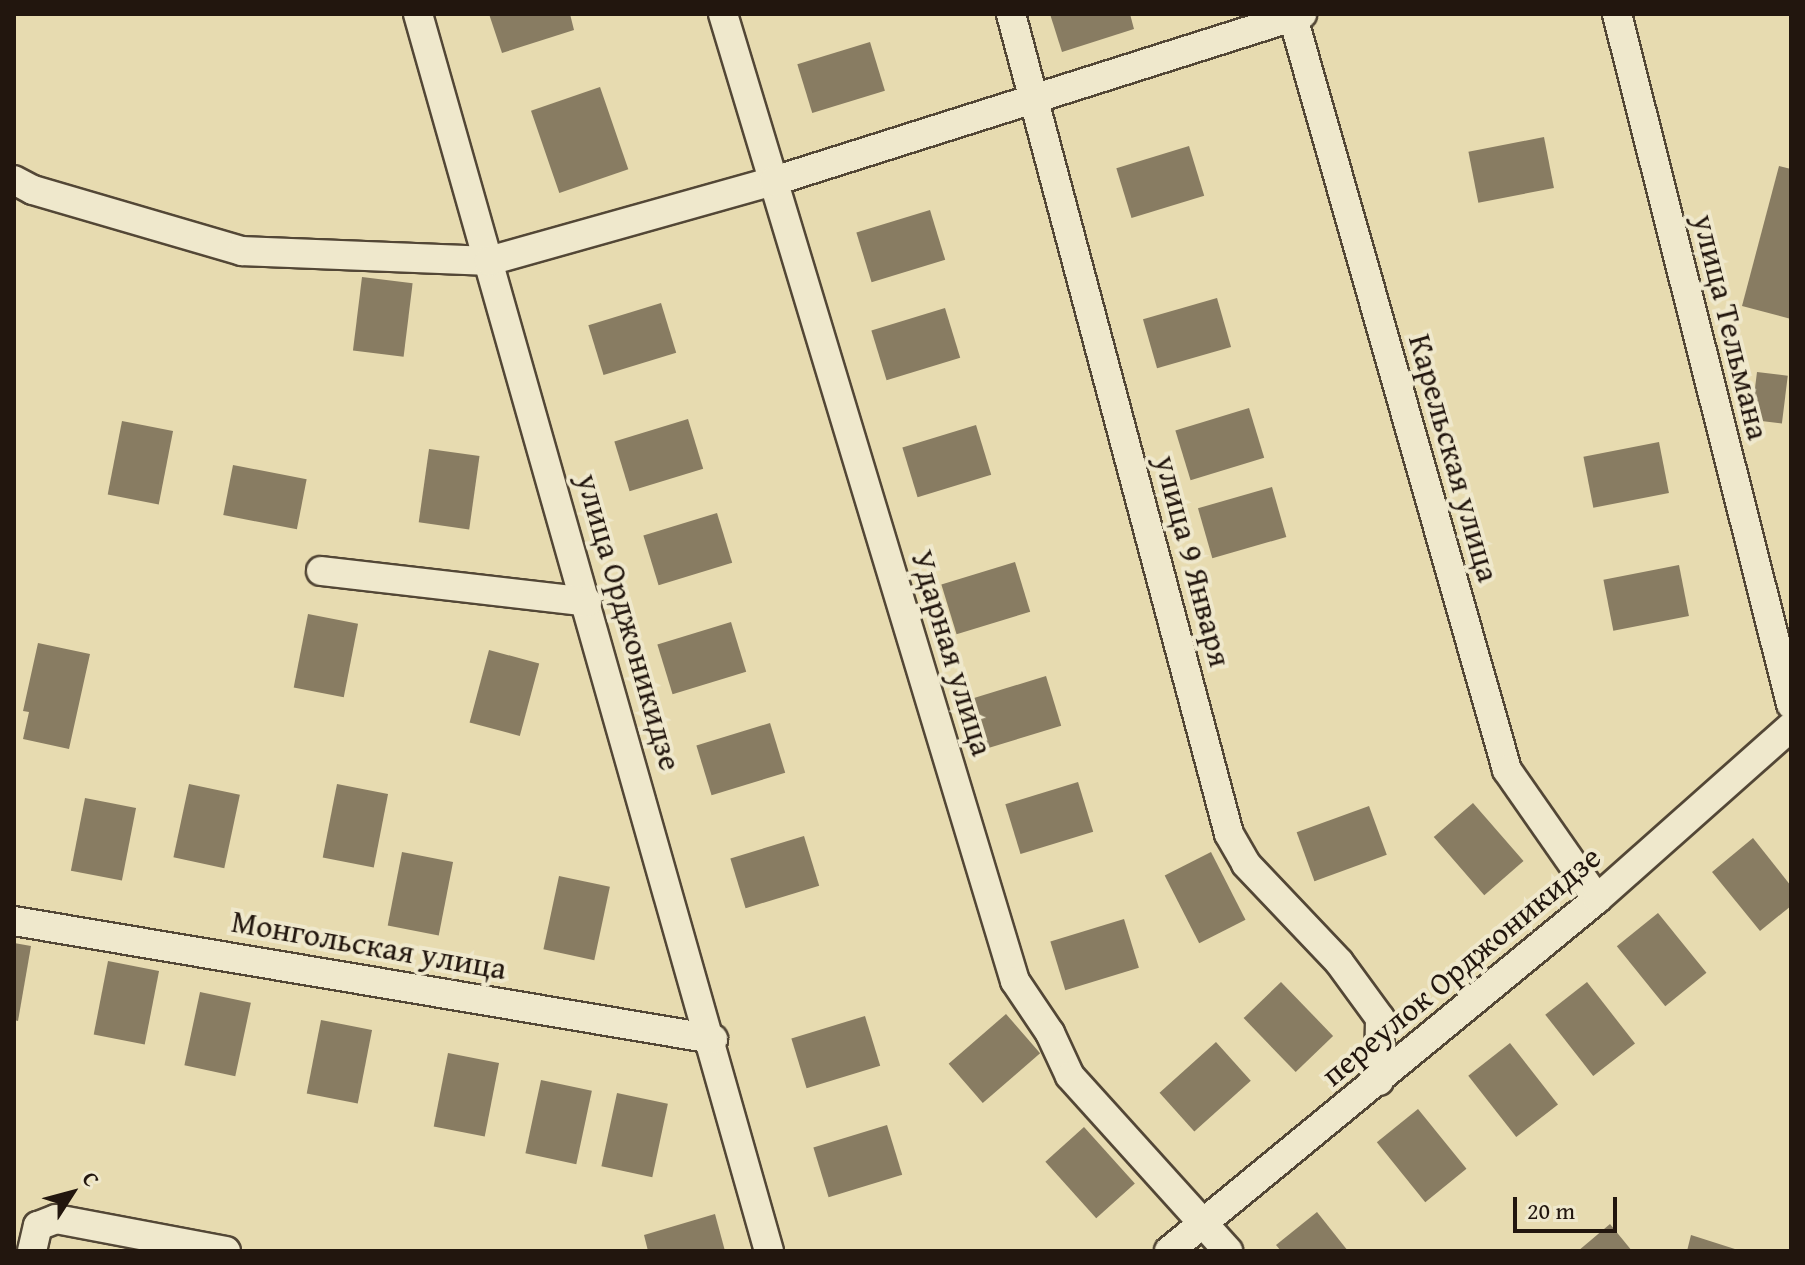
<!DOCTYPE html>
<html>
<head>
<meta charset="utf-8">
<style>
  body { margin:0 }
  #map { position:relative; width:1805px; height:1265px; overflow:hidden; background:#e7dbb0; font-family:"Gentium Book Plus",serif }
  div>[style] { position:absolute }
  .building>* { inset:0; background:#887c62; transform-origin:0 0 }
  .roads { filter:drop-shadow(2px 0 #534736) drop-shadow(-2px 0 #534736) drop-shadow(0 2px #534736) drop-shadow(0 -2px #534736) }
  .street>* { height:28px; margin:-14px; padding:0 14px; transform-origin:14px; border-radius:14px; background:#efe8cc }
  span { translate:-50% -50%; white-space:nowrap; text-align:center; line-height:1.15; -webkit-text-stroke:8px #efe8cc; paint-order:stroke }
  .street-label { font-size:32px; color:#22160e }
  .frame { position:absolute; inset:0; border:16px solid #22160e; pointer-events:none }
  .north { position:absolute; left:32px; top:1153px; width:80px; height:80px; -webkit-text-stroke:6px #efe8cc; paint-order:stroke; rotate:54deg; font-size:22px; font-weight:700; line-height:32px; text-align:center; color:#22160e }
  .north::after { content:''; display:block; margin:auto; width:28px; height:36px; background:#22160e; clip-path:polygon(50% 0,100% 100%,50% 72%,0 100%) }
  .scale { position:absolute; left:1513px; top:1197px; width:104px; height:36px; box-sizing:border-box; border:4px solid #22160e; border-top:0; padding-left:10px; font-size:24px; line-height:28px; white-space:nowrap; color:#22160e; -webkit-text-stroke:6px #efe8cc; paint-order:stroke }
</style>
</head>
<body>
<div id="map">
  <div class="building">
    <div style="clip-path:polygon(489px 14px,570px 14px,574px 30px,502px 53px)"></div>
    <div style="clip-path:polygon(1050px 14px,1130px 14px,1134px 29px,1062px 52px)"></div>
    <div style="left:870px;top:42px;width:51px;height:76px;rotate:73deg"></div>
    <div style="left:600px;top:87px;width:87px;height:73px;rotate:71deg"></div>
    <div style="left:1544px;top:137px;width:52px;height:77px;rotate:79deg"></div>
    <div style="left:1189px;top:146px;width:52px;height:76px;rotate:73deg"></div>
    <div style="clip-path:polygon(1779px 166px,1791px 169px,1791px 319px,1742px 306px)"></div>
    <div style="left:930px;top:210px;width:52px;height:77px;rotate:73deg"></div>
    <div style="left:362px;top:277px;width:51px;height:74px;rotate:7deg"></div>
    <div style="left:1217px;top:298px;width:51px;height:77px;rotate:74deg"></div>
    <div style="left:661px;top:303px;width:52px;height:76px;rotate:73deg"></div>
    <div style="left:945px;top:308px;width:52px;height:77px;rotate:73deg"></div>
    <div style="left:1757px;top:372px;width:31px;height:48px;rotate:7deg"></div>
    <div style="left:1249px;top:408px;width:52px;height:77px;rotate:73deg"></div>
    <div style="left:688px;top:419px;width:52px;height:77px;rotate:73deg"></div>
    <div style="left:122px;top:421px;width:52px;height:75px;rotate:11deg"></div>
    <div style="left:976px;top:425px;width:52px;height:77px;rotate:73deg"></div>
    <div style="left:1659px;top:442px;width:52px;height:77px;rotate:79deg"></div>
    <div style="left:429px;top:449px;width:51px;height:74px;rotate:8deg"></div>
    <div style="left:233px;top:465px;width:75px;height:51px;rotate:11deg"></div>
    <div style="left:1272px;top:487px;width:52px;height:77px;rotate:74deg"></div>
    <div style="left:717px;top:513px;width:52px;height:77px;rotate:73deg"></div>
    <div style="left:1015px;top:562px;width:52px;height:77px;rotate:73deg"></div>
    <div style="left:1679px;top:565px;width:52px;height:77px;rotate:79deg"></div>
    <div style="left:308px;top:614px;width:51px;height:75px;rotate:11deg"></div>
    <div style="left:731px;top:622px;width:52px;height:77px;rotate:73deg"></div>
    <div style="clip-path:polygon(38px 643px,90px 654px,69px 749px,23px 739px,29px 712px,23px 711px)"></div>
    <div style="left:489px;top:650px;width:52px;height:75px;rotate:15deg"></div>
    <div style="left:1046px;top:676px;width:52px;height:77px;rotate:73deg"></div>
    <div style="left:770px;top:723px;width:52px;height:77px;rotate:73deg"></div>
    <div style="left:1078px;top:782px;width:52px;height:76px;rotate:73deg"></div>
    <div style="left:189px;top:784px;width:52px;height:75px;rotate:12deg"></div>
    <div style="left:337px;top:784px;width:52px;height:75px;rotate:11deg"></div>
    <div style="left:85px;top:798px;width:52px;height:74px;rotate:11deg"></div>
    <div style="left:1473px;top:803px;width:77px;height:52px;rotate:49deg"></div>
    <div style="left:1369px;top:806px;width:52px;height:77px;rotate:70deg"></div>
    <div style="left:804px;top:836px;width:52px;height:77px;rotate:73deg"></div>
    <div style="clip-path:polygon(1753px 838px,1791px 886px,1791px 906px,1760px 931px,1712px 872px)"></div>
    <div style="left:402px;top:852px;width:52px;height:75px;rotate:11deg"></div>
    <div style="left:1211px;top:852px;width:76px;height:52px;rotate:63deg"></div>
    <div style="left:559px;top:876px;width:52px;height:75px;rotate:12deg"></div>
    <div style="left:1658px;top:913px;width:77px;height:53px;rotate:51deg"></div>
    <div style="left:1124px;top:919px;width:51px;height:77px;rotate:73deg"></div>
    <div style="clip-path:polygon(14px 943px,31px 946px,18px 1021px,14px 1020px)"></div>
    <div style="left:108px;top:961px;width:52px;height:75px;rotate:11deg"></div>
    <div style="left:1281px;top:982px;width:75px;height:52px;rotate:46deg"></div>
    <div style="left:1587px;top:982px;width:78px;height:53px;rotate:52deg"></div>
    <div style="left:200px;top:992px;width:52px;height:75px;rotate:12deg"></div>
    <div style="left:1006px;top:1014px;width:52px;height:76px;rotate:49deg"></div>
    <div style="left:865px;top:1016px;width:52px;height:77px;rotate:73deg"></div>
    <div style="left:321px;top:1020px;width:52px;height:75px;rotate:11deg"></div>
    <div style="left:1216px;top:1042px;width:52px;height:76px;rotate:48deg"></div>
    <div style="left:1510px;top:1043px;width:78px;height:53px;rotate:52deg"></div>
    <div style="left:448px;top:1053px;width:52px;height:75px;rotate:11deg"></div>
    <div style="left:541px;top:1080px;width:52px;height:75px;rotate:12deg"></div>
    <div style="left:617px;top:1093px;width:52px;height:75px;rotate:12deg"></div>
    <div style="left:1418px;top:1109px;width:77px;height:53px;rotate:51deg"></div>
    <div style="left:887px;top:1125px;width:52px;height:77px;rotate:73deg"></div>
    <div style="left:1084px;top:1127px;width:76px;height:52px;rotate:48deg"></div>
    <div style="clip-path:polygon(1317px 1212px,1348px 1251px,1281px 1251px,1276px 1245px)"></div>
    <div style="clip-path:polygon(715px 1214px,725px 1251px,648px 1251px,644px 1235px)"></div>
    <div style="clip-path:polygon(1610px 1224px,1632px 1251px,1578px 1251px)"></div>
    <div style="clip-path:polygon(1691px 1235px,1738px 1250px,1738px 1251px,1687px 1251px)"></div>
  </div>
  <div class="roads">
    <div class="street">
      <div style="left:418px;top:14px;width:1286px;rotate:74.16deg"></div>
      <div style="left:723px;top:14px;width:1010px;rotate:73.2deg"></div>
      <div style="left:1015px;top:981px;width:63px;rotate:56.1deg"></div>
      <div style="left:1050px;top:1033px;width:47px;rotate:65.1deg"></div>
      <div style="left:1070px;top:1076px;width:236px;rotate:47.9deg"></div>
      <div style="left:1011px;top:14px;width:848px;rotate:75.11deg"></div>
      <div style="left:1229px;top:834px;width:34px;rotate:60deg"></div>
      <div style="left:1246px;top:864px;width:135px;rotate:46.5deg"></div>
      <div style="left:1339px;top:962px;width:69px;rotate:53.8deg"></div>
      <div style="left:1380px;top:1018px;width:63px;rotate:90.9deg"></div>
      <div style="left:1292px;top:14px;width:786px;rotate:74.12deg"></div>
      <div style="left:1507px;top:770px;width:157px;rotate:55.1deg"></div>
      <div style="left:1617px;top:14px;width:712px;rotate:75.85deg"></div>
      <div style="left:14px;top:180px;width:21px;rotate:28deg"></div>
      <div style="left:33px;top:190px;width:218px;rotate:16.3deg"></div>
      <div style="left:242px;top:251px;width:247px;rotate:2.3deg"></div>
      <div style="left:489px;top:261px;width:296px;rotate:-15.7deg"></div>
      <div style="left:774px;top:181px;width:554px;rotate:-17.55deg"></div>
      <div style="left:321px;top:571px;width:268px;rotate:6.6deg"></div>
      <div style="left:14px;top:921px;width:709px;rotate:9.58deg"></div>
      <div style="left:32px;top:1251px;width:26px;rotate:-77deg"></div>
      <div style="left:38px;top:1226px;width:19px;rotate:-21deg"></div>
      <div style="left:56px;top:1219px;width:173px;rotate:10.7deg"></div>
      <div style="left:1169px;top:1251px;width:554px;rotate:-39.43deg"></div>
      <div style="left:1597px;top:899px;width:259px;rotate:-41.6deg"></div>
    </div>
  </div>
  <div class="street-label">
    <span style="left:1731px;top:327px;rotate:76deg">улица Тельмана</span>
    <span style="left:1454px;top:458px;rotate:74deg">Карельская улица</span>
    <span style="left:1193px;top:561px;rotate:75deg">улица 9 Января</span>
    <span style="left:629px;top:622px;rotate:74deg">улица Орджоникидзе</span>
    <span style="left:952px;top:653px;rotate:73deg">Ударная улица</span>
    <span style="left:369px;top:945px;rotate:10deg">Монгольская улица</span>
    <span style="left:1461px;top:966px;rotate:-40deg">переулок Орджоникидзе</span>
  </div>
  <div class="frame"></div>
  <div class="north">С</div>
  <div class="scale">20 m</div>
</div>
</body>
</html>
